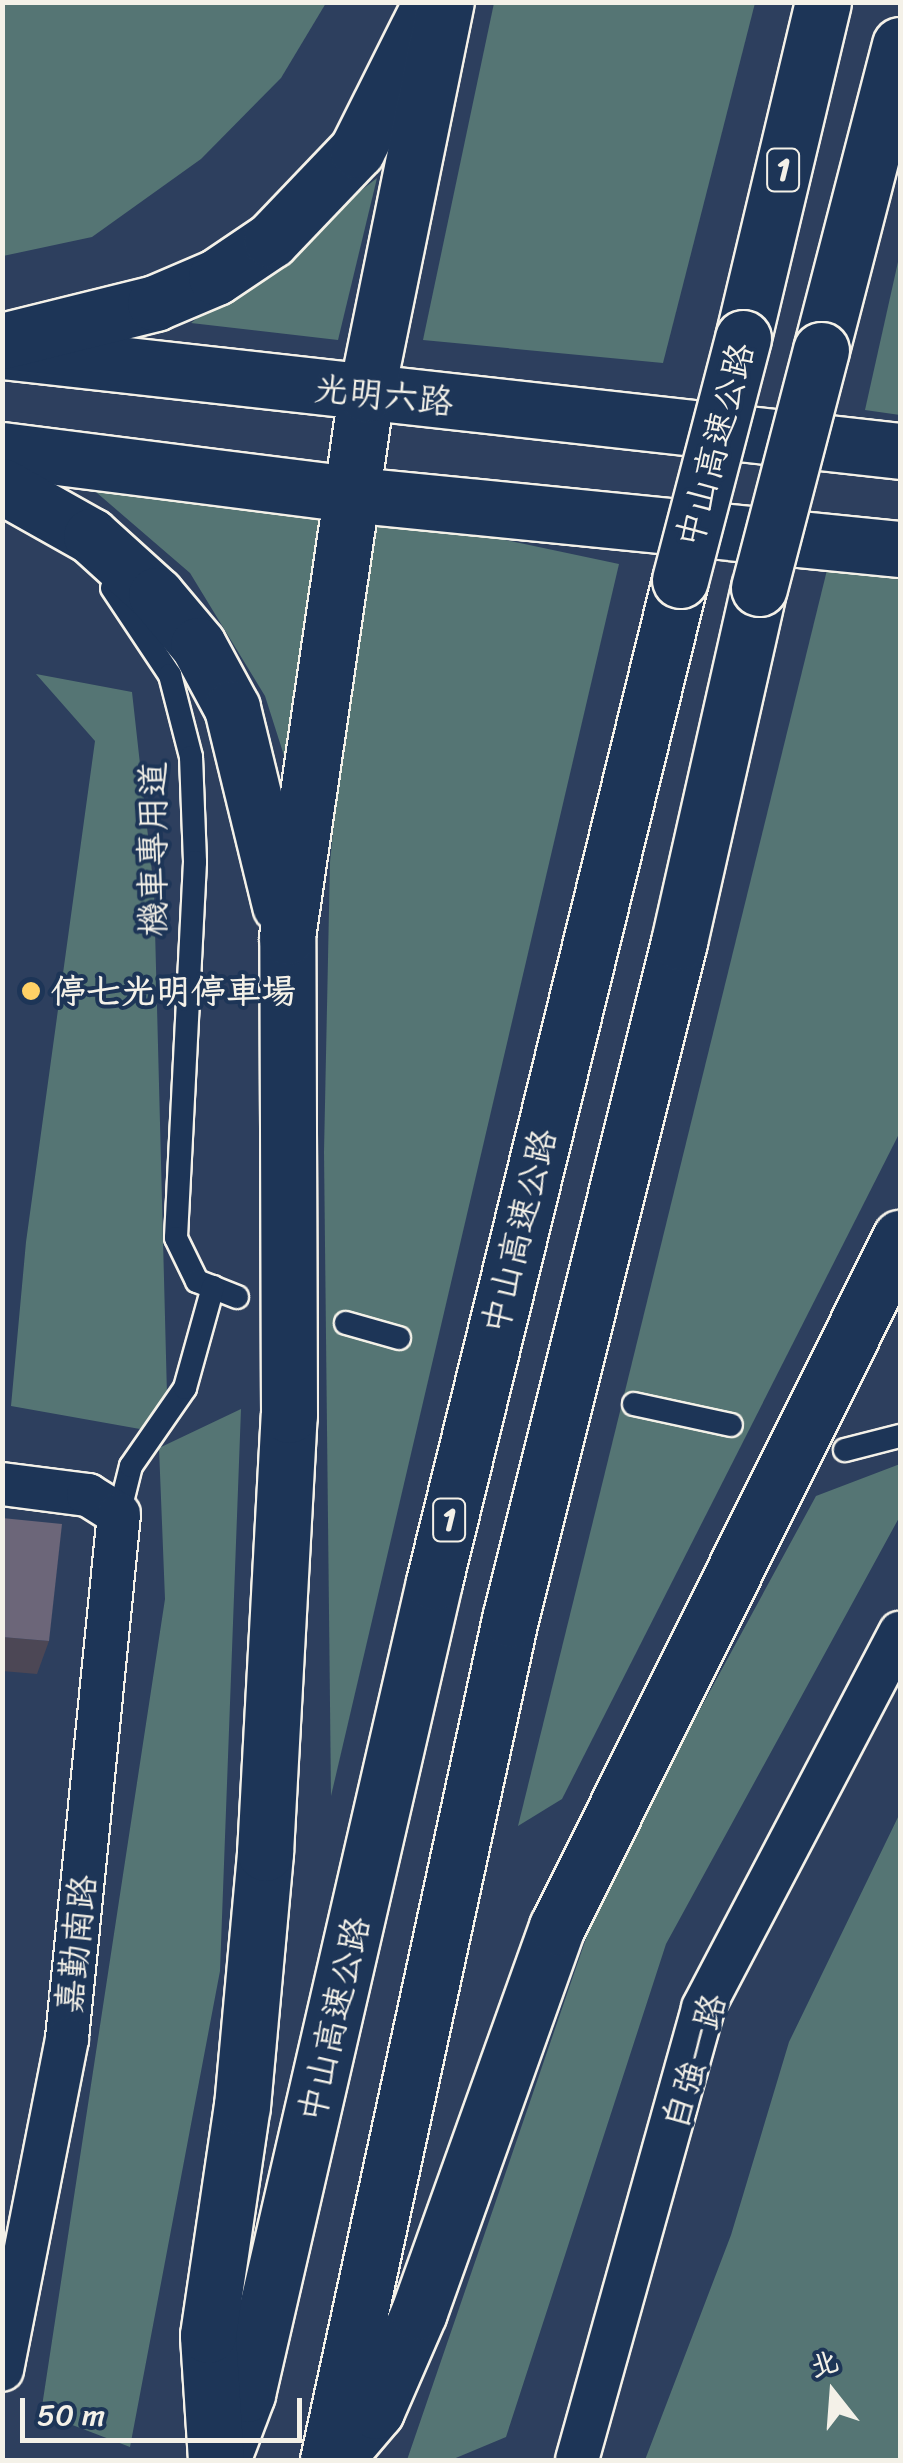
<!DOCTYPE html>
<html>
<head>
<meta charset="utf-8">
<style>
  body { margin:0 }
  #map { position:relative; width:903px; height:2463px; overflow:hidden; background:#2d3f5e; font-family:Sriracha,"LXGW WenKai TC",sans-serif }
  div>[style] { position:absolute }
  .green>* { inset:0; background:#557574 }
  .roads { filter:drop-shadow(2px 0 #f4f1e8) drop-shadow(-2px 0 #f4f1e8) drop-shadow(0 2px #f4f1e8) drop-shadow(0 -2px #f4f1e8) }
  .lane>* { height:22px; margin:-11px; padding:0 11px; transform-origin:11px; border-radius:11px; background:#1d3557 }
  .street>* { height:42px; margin:-21px; padding:0 21px; transform-origin:21px; border-radius:21px; background:#1d3557 }
  .secondary>* { height:55px; margin:-27.5px; padding:0 27.5px; transform-origin:27.5px; border-radius:27.5px; background:#1d3557 }
  .highway>* { height:55px; margin:-27.5px; padding:0 27.5px; transform-origin:27.5px; border-radius:27.5px; background:#1d3557 }
  .bridges { filter:drop-shadow(2px 0 #f4f1e8) drop-shadow(-2px 0 #f4f1e8) drop-shadow(0 2px #f4f1e8) drop-shadow(0 -2px #f4f1e8) }
  .highway-bridge>* { height:55px; margin:-27.5px; padding:0 27.5px; transform-origin:27.5px; border-radius:27.5px; background:#1d3557 }
  .shaded-wall>* { inset:0; background:#4c4755 }
  .building>* { inset:0; background:#6c6679 }
  .dots>* { width:28px; height:28px; translate:-50% -50%; box-sizing:border-box; border:5px solid #1d3557; border-radius:50% }
  span { translate:-50% -50%; white-space:nowrap; text-align:center; line-height:1.15; -webkit-text-stroke:8px #1d3557; paint-order:stroke }
  .shield-label span { padding:2px 8px; background:#1d3557; border:2px solid; border-radius:8px; -webkit-text-stroke-width:0 }
  .shield-label { font-size:32px; color:#f4f1e8; font-weight:700 }
  .street-label { font-size:35px; color:#f4f1e8 }
  .poi-label { font-size:35px; color:#f4f1e8; font-weight:700 }
  .left { translate:0 -50%; text-align:left }
  .frame { position:absolute; inset:0; border:5px solid #f4f1e8; pointer-events:none }
  .north { position:absolute; left:783px; top:2343px; width:100px; height:100px; -webkit-text-stroke:8px #1d3557; paint-order:stroke; rotate:343deg; font-size:28px; font-weight:700; line-height:40px; text-align:center; color:#f4f1e8 }
  .north::after { content:''; display:block; margin:auto; width:35px; height:45px; background:#f4f1e8; clip-path:polygon(50% 0,100% 100%,50% 72%,0 100%) }
  .scale { position:absolute; left:20px; top:2398px; width:282px; height:45px; box-sizing:border-box; border:5px solid #f4f1e8; border-top:0; padding-left:12px; font-size:30px; line-height:35px; white-space:nowrap; color:#f4f1e8; -webkit-text-stroke:8px #1d3557; paint-order:stroke }
</style>
</head>
<body>
<div id="map">
  <div class="green">
    <div style="clip-path:polygon(2px 3px,3px 2px,326px 3px,281px 78px,201px 159px,92px 237px,3px 256px)"></div>
    <div style="clip-path:polygon(494px 3px,755px 3px,663px 363px,423px 340px)"></div>
    <div style="clip-path:polygon(377px 178px,338px 340px,191px 323px)"></div>
    <div style="clip-path:polygon(900px 253px,900px 415px,865px 410px)"></div>
    <div style="clip-path:polygon(82px 480px,330px 517px,294px 787px,265px 696px,190px 573px)"></div>
    <div style="clip-path:polygon(364px 510px,619px 564px,331px 1796px,324px 1152px,330px 862px)"></div>
    <div style="clip-path:polygon(827px 570px,900px 577px,900px 1132px,562px 1799px,518px 1826px)"></div>
    <div style="clip-path:polygon(36px 674px,132px 692px,154px 890px,168px 1434px,11px 1406px,26px 1242px,95px 741px)"></div>
    <div style="clip-path:polygon(241px 1409px,220px 1971px,130px 2447px,41px 2413px,165px 1599px,159px 1448px)"></div>
    <div style="clip-path:polygon(900px 1464px,900px 1516px,666px 1944px,506px 2437px,451px 2460px,407px 2460px,604px 1886px,816px 1496px)"></div>
    <div style="clip-path:polygon(900px 1813px,900px 2460px,645px 2460px,731px 2235px,789px 2042px)"></div>
  </div>
  <div class="roads">
    <div class="lane">
      <div style="left:112px;top:588px;width:105px;rotate:56.3deg"></div>
      <div style="left:170px;top:675px;width:85px;rotate:75.6deg"></div>
      <div style="left:191px;top:757px;width:105px;rotate:87.8deg"></div>
      <div style="left:195px;top:862px;width:376px;rotate:92.9deg"></div>
      <div style="left:176px;top:1238px;width:48px;rotate:64deg"></div>
      <div style="left:197px;top:1281px;width:43px;rotate:21.8deg"></div>
      <div style="left:346px;top:1323px;width:55px;rotate:15.8deg"></div>
      <div style="left:634px;top:1404px;width:99px;rotate:12.2deg"></div>
      <div style="left:845px;top:1450px;width:57px;rotate:-14.3deg"></div>
      <div style="left:119px;top:1514px;width:49px;rotate:-76deg"></div>
      <div style="left:131px;top:1466px;width:95px;rotate:-55.3deg"></div>
      <div style="left:185px;top:1388px;width:105px;rotate:-74.5deg"></div>
    </div>
    <div class="street">
      <div style="left:2px;top:1484px;width:87px;rotate:7.3deg"></div>
      <div style="left:88px;top:1495px;width:36px;rotate:32deg"></div>
      <div style="left:119px;top:1514px;width:528px;rotate:95.66deg"></div>
      <div style="left:67px;top:2039px;width:337px;rotate:101.1deg"></div>
      <div style="left:577px;top:2460px;width:469px;rotate:-74.4deg"></div>
      <div style="left:703px;top:2008px;width:424px;rotate:-62.3deg"></div>
    </div>
    <div class="secondary">
      <div style="left:2px;top:351px;width:904px;rotate:6.35deg"></div>
      <div style="left:2px;top:450px;width:358px;rotate:7.2deg"></div>
      <div style="left:357px;top:495px;width:546px;rotate:5.68deg"></div>
    </div>
    <div class="highway">
      <div style="left:743px;top:338px;width:345px;rotate:-76.6deg"></div>
      <div style="left:2px;top:341px;width:158px;rotate:-13.9deg"></div>
      <div style="left:155px;top:303px;width:66px;rotate:-23.1deg"></div>
      <div style="left:216px;top:277px;width:66px;rotate:-33.9deg"></div>
      <div style="left:271px;top:240px;width:124px;rotate:-46.3deg"></div>
      <div style="left:357px;top:150px;width:157px;rotate:-63.4deg"></div>
      <div style="left:821px;top:350px;width:315px;rotate:-75.5deg"></div>
      <div style="left:2px;top:486px;width:102px;rotate:29.3deg"></div>
      <div style="left:91px;top:536px;width:88px;rotate:42.2deg"></div>
      <div style="left:156px;top:595px;width:65px;rotate:50deg"></div>
      <div style="left:198px;top:645px;width:72px;rotate:61.6deg"></div>
      <div style="left:232px;top:708px;width:203px;rotate:76.3deg"></div>
      <div style="left:225px;top:2452px;width:62px;rotate:-69.2deg"></div>
      <div style="left:247px;top:2394px;width:833px;rotate:-77.03deg"></div>
      <div style="left:434px;top:1582px;width:1032px;rotate:-76.21deg"></div>
      <div style="left:336px;top:2458px;width:62px;rotate:-49.6deg"></div>
      <div style="left:376px;top:2411px;width:108px;rotate:-66.5deg"></div>
      <div style="left:419px;top:2312px;width:409px;rotate:-70.3deg"></div>
      <div style="left:557px;top:1927px;width:770px;rotate:-63.53deg"></div>
      <div style="left:216px;top:2460px;width:125px;rotate:-93.7deg"></div>
      <div style="left:208px;top:2335px;width:232px;rotate:-81.6deg"></div>
      <div style="left:242px;top:2106px;width:254px;rotate:-84.8deg"></div>
      <div style="left:265px;top:1853px;width:439px;rotate:-86.9deg"></div>
      <div style="left:289px;top:1415px;width:478px;rotate:-90.2deg"></div>
      <div style="left:287px;top:937px;width:549px;rotate:-81.72deg"></div>
      <div style="left:366px;top:394px;width:400px;rotate:-78.5deg"></div>
      <div style="left:328px;top:2460px;width:860px;rotate:-77.79deg"></div>
      <div style="left:510px;top:1619px;width:698px;rotate:-75.98deg"></div>
      <div style="left:679px;top:942px;width:363px;rotate:-77.3deg"></div>
    </div>
  </div>
  <div class="bridges">
    <div class="highway-bridge">
      <div style="left:680px;top:580px;width:250px;rotate:-75.4deg"></div>
      <div style="left:759px;top:588px;width:246px;rotate:-75.4deg"></div>
    </div>
  </div>
  <div class="shaded-wall">
    <div style="clip-path:polygon(2px 1637px,49px 1641px,37px 1674px,2px 1671px)"></div>
  </div>
  <div class="building">
    <div style="clip-path:polygon(2px 1518px,62px 1524px,49px 1641px,2px 1637px)"></div>
  </div>
  <div class="dots">
    <div style="left:31px;top:991px;background:#ffd166"></div>
  </div>
  <div class="shield-label">
    <span style="left:783px;top:170px">1</span>
    <span style="left:449px;top:1520px">1</span>
  </div>
  <div class="street-label">
    <span style="left:384px;top:395px;rotate:6deg">光明六路</span>
    <span style="left:715px;top:445px;rotate:-75deg">中山高速公路</span>
    <span style="left:153px;top:849px;rotate:-90deg">機車專用道</span>
    <span style="left:519px;top:1231px;rotate:-76deg">中山高速公路</span>
    <span style="left:76px;top:1944px;rotate:-84deg">嘉勤南路</span>
    <span style="left:334px;top:2019px;rotate:-77deg">中山高速公路</span>
    <span style="left:694px;top:2061px;rotate:-73deg">自強一路</span>
  </div>
  <div class="poi-label">
    <span class="left" style="left:51px;top:991px">停七光明停車場</span>
  </div>
  <div class="frame"></div>
  <div class="north">北</div>
  <div class="scale">50 m</div>
</div>
</body>
</html>
